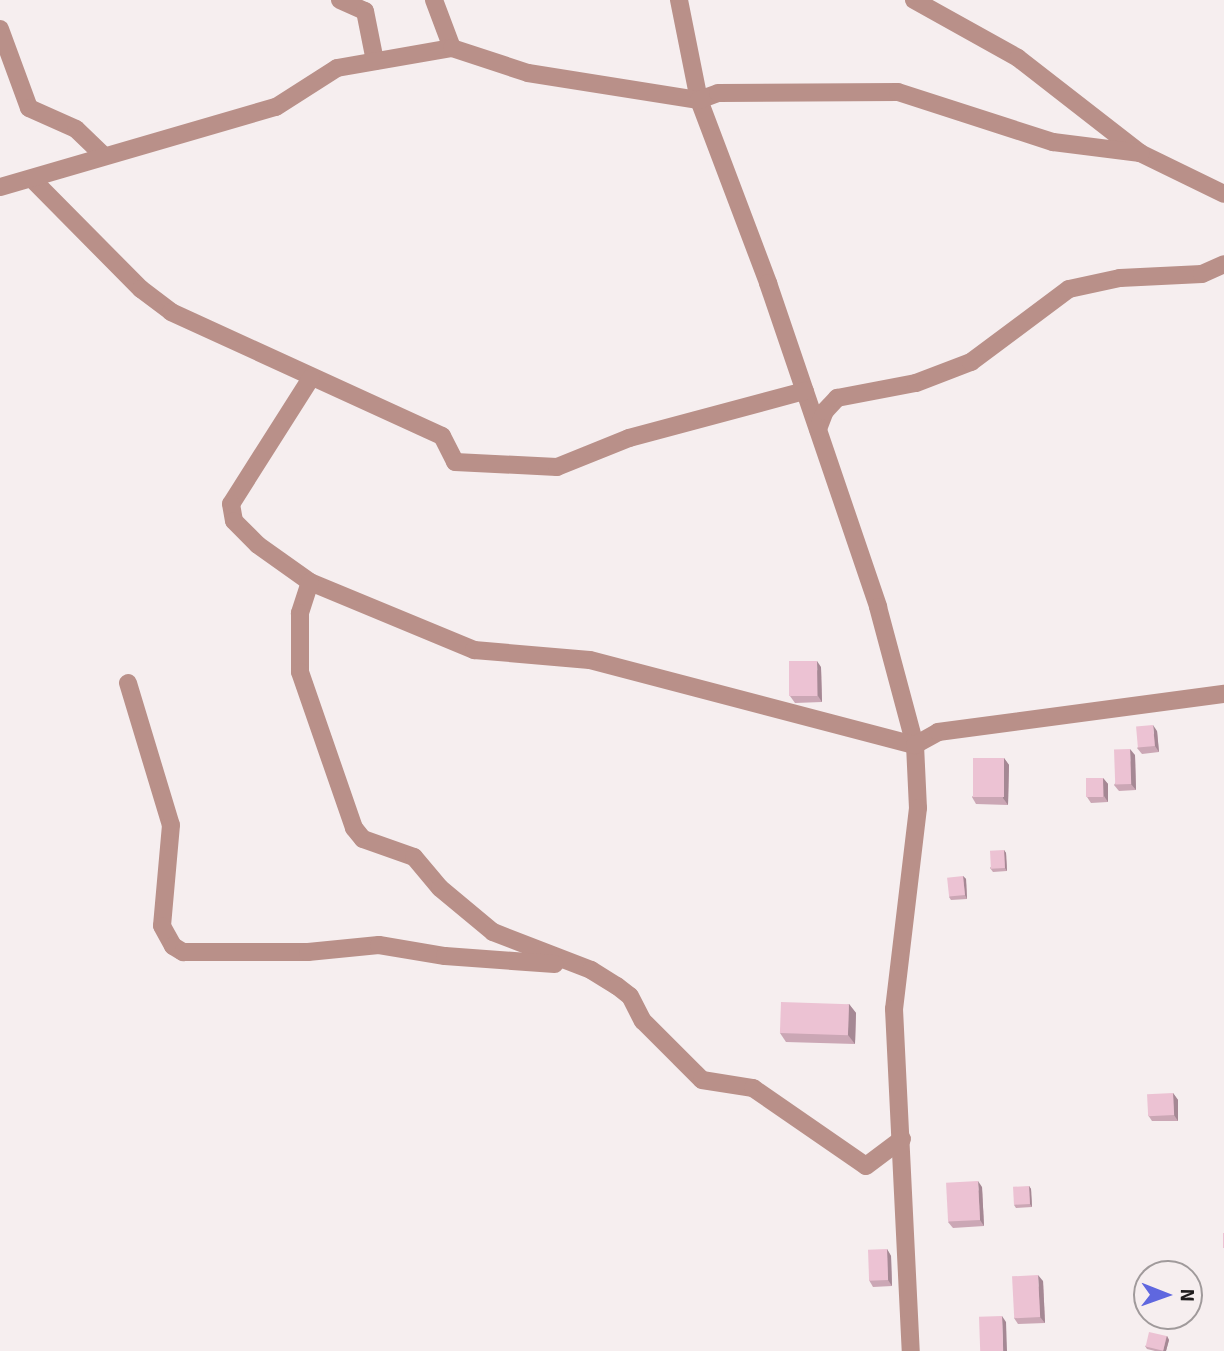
<!DOCTYPE html>
<html>
<head>
<meta charset="utf-8">
<style>
  body { margin:0 }
  #map { position:relative; width:1224px; height:1351px; overflow:hidden; background:#f6eeef; font-family:Signika,sans-serif }
  div>[style] { position:absolute }
  .minor>* { height:18px; margin:-9px; padding:0 9px; transform-origin:9px; border-radius:9px; background:#b99089 }
  .wall>* { inset:0; background:#cba7b5 }
  .shaded-wall>* { inset:0; background:#a58894 }
  .building>* { inset:0; background:#ecc2d3; transform-origin:0 0 }
  span { translate:-50% -50%; white-space:nowrap; text-align:center; line-height:1.15; -webkit-text-stroke:5px #f6eeef; paint-order:stroke }
  .north { position:absolute; left:1133px; top:1260px; width:70px; height:70px; box-sizing:border-box; background:#f6eeef; border:2px solid #a09a9b; border-radius:50%; rotate:91deg; font-size:19px; font-weight:700; line-height:28px; text-align:center; color:#1e1b1c }
  .north::after { content:''; display:block; margin:auto; width:24px; height:32px; background:#5f67df; clip-path:polygon(50% 0,100% 100%,50% 72%,0 100%) }
</style>
</head>
<body>
<div id="map">
  <div class="minor">
    <div style="left:340px;top:0;width:27px;rotate:24deg"></div>
    <div style="left:365px;top:11px;width:51px;rotate:78.7deg"></div>
    <div style="left:434px;top:0;width:51px;rotate:69.4deg"></div>
    <div style="left:679px;top:0;width:102px;rotate:78.7deg"></div>
    <div style="left:699px;top:100px;width:196px;rotate:69.3deg"></div>
    <div style="left:768px;top:283px;width:342px;rotate:71.2deg"></div>
    <div style="left:878px;top:607px;width:143px;rotate:75deg"></div>
    <div style="left:915px;top:745px;width:63px;rotate:87.3deg"></div>
    <div style="left:918px;top:808px;width:202px;rotate:96.8deg"></div>
    <div style="left:894px;top:1009px;width:342px;rotate:87.2deg"></div>
    <div style="left:914px;top:0;width:119px;rotate:29.1deg"></div>
    <div style="left:1018px;top:58px;width:155px;rotate:37.9deg"></div>
    <div style="left:1140px;top:153px;width:93px;rotate:26deg"></div>
    <div style="left:0;top:29px;width:84px;rotate:69.8deg"></div>
    <div style="left:29px;top:108px;width:51px;rotate:24.1deg"></div>
    <div style="left:76px;top:129px;width:39px;rotate:44deg"></div>
    <div style="left:32px;top:179px;width:155px;rotate:45.3deg"></div>
    <div style="left:141px;top:289px;width:38px;rotate:37deg"></div>
    <div style="left:171px;top:312px;width:298px;rotate:24.6deg"></div>
    <div style="left:442px;top:436px;width:29px;rotate:63deg"></div>
    <div style="left:455px;top:462px;width:102px;rotate:2.8deg"></div>
    <div style="left:557px;top:467px;width:78px;rotate:-21.9deg"></div>
    <div style="left:629px;top:438px;width:182px;rotate:-15deg"></div>
    <div style="left:0;top:187px;width:287px;rotate:-16.2deg"></div>
    <div style="left:276px;top:107px;width:72px;rotate:-32.6deg"></div>
    <div style="left:337px;top:68px;width:117px;rotate:-9.9deg"></div>
    <div style="left:452px;top:48px;width:80px;rotate:18.2deg"></div>
    <div style="left:528px;top:73px;width:173px;rotate:9deg"></div>
    <div style="left:699px;top:100px;width:20px;rotate:-20deg"></div>
    <div style="left:718px;top:93px;width:180px;rotate:-0.3deg"></div>
    <div style="left:898px;top:92px;width:163px;rotate:17.9deg"></div>
    <div style="left:1053px;top:142px;width:88px;rotate:7.2deg"></div>
    <div style="left:311px;top:378px;width:149px;rotate:122.4deg"></div>
    <div style="left:231px;top:504px;width:17px;rotate:80deg"></div>
    <div style="left:234px;top:521px;width:34px;rotate:45deg"></div>
    <div style="left:258px;top:545px;width:64px;rotate:35.4deg"></div>
    <div style="left:310px;top:582px;width:178px;rotate:22.5deg"></div>
    <div style="left:474px;top:650px;width:116px;rotate:4.9deg"></div>
    <div style="left:590px;top:660px;width:336px;rotate:14.7deg"></div>
    <div style="left:915px;top:745px;width:26px;rotate:-29deg"></div>
    <div style="left:938px;top:732px;width:289px;rotate:-7.6deg"></div>
    <div style="left:818px;top:429px;width:19px;rotate:-69deg"></div>
    <div style="left:825px;top:411px;width:18px;rotate:-47deg"></div>
    <div style="left:837px;top:398px;width:80px;rotate:-10.8deg"></div>
    <div style="left:916px;top:383px;width:59px;rotate:-20.9deg"></div>
    <div style="left:971px;top:362px;width:122px;rotate:-36.7deg"></div>
    <div style="left:1069px;top:289px;width:52px;rotate:-12.2deg"></div>
    <div style="left:1120px;top:278px;width:82px;rotate:-2.8deg"></div>
    <div style="left:1202px;top:274px;width:24px;rotate:-24deg"></div>
    <div style="left:310px;top:582px;width:33px;rotate:108deg"></div>
    <div style="left:300px;top:613px;width:59px;rotate:90deg"></div>
    <div style="left:300px;top:672px;width:165px;rotate:70.9deg"></div>
    <div style="left:354px;top:828px;width:14px;rotate:51deg"></div>
    <div style="left:363px;top:839px;width:54px;rotate:19.4deg"></div>
    <div style="left:414px;top:857px;width:40px;rotate:50deg"></div>
    <div style="left:440px;top:888px;width:69px;rotate:39.7deg"></div>
    <div style="left:493px;top:932px;width:105px;rotate:21.2deg"></div>
    <div style="left:591px;top:970px;width:31px;rotate:32deg"></div>
    <div style="left:617px;top:986px;width:16px;rotate:38deg"></div>
    <div style="left:630px;top:996px;width:28px;rotate:63deg"></div>
    <div style="left:643px;top:1021px;width:83px;rotate:45deg"></div>
    <div style="left:702px;top:1080px;width:52px;rotate:8.9deg"></div>
    <div style="left:753px;top:1088px;width:137px;rotate:34.6deg"></div>
    <div style="left:866px;top:1166px;width:45px;rotate:-36.9deg"></div>
    <div style="left:128px;top:683px;width:148px;rotate:73.2deg"></div>
    <div style="left:171px;top:825px;width:101px;rotate:95.1deg"></div>
    <div style="left:162px;top:926px;width:23px;rotate:61deg"></div>
    <div style="left:173px;top:946px;width:12px;rotate:31deg"></div>
    <div style="left:183px;top:952px;width:125px"></div>
    <div style="left:308px;top:952px;width:71px;rotate:-5.6deg"></div>
    <div style="left:379px;top:945px;width:67px;rotate:9.5deg"></div>
    <div style="left:445px;top:956px;width:110px;rotate:4.2deg"></div>
  </div>
  <div class="wall">
    <div style="clip-path:polygon(821px 667px,822px 702px,795px 703px,790px 696px)"></div>
    <div style="clip-path:polygon(1157px 731px,1159px 752px,1142px 754px,1137px 748px)"></div>
    <div style="clip-path:polygon(1135px 755px,1136px 790px,1119px 791px,1114px 785px)"></div>
    <div style="clip-path:polygon(1004px 758px,1009px 765px,1008px 805px,976px 804px,972px 797px)"></div>
    <div style="clip-path:polygon(1103px 778px,1108px 784px,1108px 802px,1091px 803px,1087px 797px)"></div>
    <div style="clip-path:polygon(1004px 850px,1006px 853px,1007px 871px,993px 872px,990px 868px)"></div>
    <div style="clip-path:polygon(963px 876px,966px 879px,967px 899px,951px 900px,949px 897px)"></div>
    <div style="clip-path:polygon(849px 1004px,856px 1013px,855px 1044px,786px 1042px,780px 1033px)"></div>
    <div style="clip-path:polygon(1173px 1093px,1178px 1100px,1178px 1121px,1152px 1121px,1148px 1115px)"></div>
    <div style="clip-path:polygon(1029px 1186px,1031px 1189px,1032px 1207px,1016px 1208px,1014px 1205px)"></div>
    <div style="clip-path:polygon(982px 1187px,984px 1226px,953px 1228px,948px 1222px)"></div>
    <div style="clip-path:polygon(887px 1249px,891px 1256px,892px 1286px,873px 1287px,869px 1280px)"></div>
    <div style="clip-path:polygon(1043px 1281px,1045px 1323px,1018px 1324px,1014px 1318px)"></div>
    <div style="clip-path:polygon(1167px 1336px,1169px 1340px,1166px 1351px,1155px 1351px,1147px 1349px,1145px 1346px)"></div>
  </div>
  <div class="shaded-wall">
    <div style="clip-path:polygon(817px 661px,821px 667px,822px 702px,818px 696px)"></div>
    <div style="clip-path:polygon(1153px 725px,1157px 731px,1159px 752px,1155px 746px)"></div>
    <div style="clip-path:polygon(1130px 749px,1135px 755px,1136px 790px,1131px 784px)"></div>
    <div style="clip-path:polygon(1004px 758px,1009px 765px,1008px 805px,1003px 798px)"></div>
    <div style="clip-path:polygon(1103px 778px,1108px 784px,1108px 802px,1104px 796px)"></div>
    <div style="clip-path:polygon(1004px 850px,1006px 853px,1007px 871px,1005px 868px)"></div>
    <div style="clip-path:polygon(963px 876px,966px 879px,967px 899px,965px 895px)"></div>
    <div style="clip-path:polygon(849px 1004px,856px 1013px,855px 1044px,848px 1035px)"></div>
    <div style="clip-path:polygon(1173px 1093px,1178px 1100px,1178px 1121px,1174px 1115px)"></div>
    <div style="clip-path:polygon(978px 1181px,982px 1187px,984px 1226px,980px 1220px)"></div>
    <div style="clip-path:polygon(1029px 1186px,1031px 1189px,1032px 1207px,1030px 1204px)"></div>
    <div style="clip-path:polygon(887px 1249px,891px 1256px,892px 1286px,888px 1280px)"></div>
    <div style="clip-path:polygon(1038px 1275px,1043px 1281px,1045px 1323px,1040px 1317px)"></div>
    <div style="clip-path:polygon(1002px 1316px,1006px 1322px,1007px 1351px,1003px 1351px)"></div>
    <div style="clip-path:polygon(1167px 1336px,1169px 1340px,1166px 1351px,1163px 1351px)"></div>
  </div>
  <div class="building">
    <div style="left:789px;top:661px;width:28px;height:35px"></div>
    <div style="left:1153px;top:725px;width:21px;height:17px;rotate:85deg"></div>
    <div style="left:1130px;top:749px;width:35px;height:16px;rotate:88deg"></div>
    <div style="left:973px;top:758px;width:31px;height:39px"></div>
    <div style="left:1086px;top:778px;width:17px;height:19px"></div>
    <div style="left:1004px;top:850px;width:18px;height:14px;rotate:87deg"></div>
    <div style="left:963px;top:876px;width:19px;height:16px;rotate:84deg"></div>
    <div style="left:781px;top:1002px;width:68px;height:31px;rotate:2deg"></div>
    <div style="left:1173px;top:1093px;width:22px;height:26px;rotate:87deg"></div>
    <div style="left:978px;top:1181px;width:39px;height:32px;rotate:87deg"></div>
    <div style="left:1029px;top:1186px;width:18px;height:16px;rotate:87deg"></div>
    <div style="left:1223px;top:1233px;width:1px;height:15px"></div>
    <div style="left:887px;top:1249px;width:31px;height:19px;rotate:88deg"></div>
    <div style="left:1038px;top:1275px;width:42px;height:26px;rotate:87deg"></div>
    <div style="left:1002px;top:1316px;width:35px;height:23px;rotate:88deg"></div>
    <div style="left:1149px;top:1332px;width:18px;height:15px;rotate:13deg"></div>
  </div>
  <div class="north">N</div>
</div>
</body>
</html>
